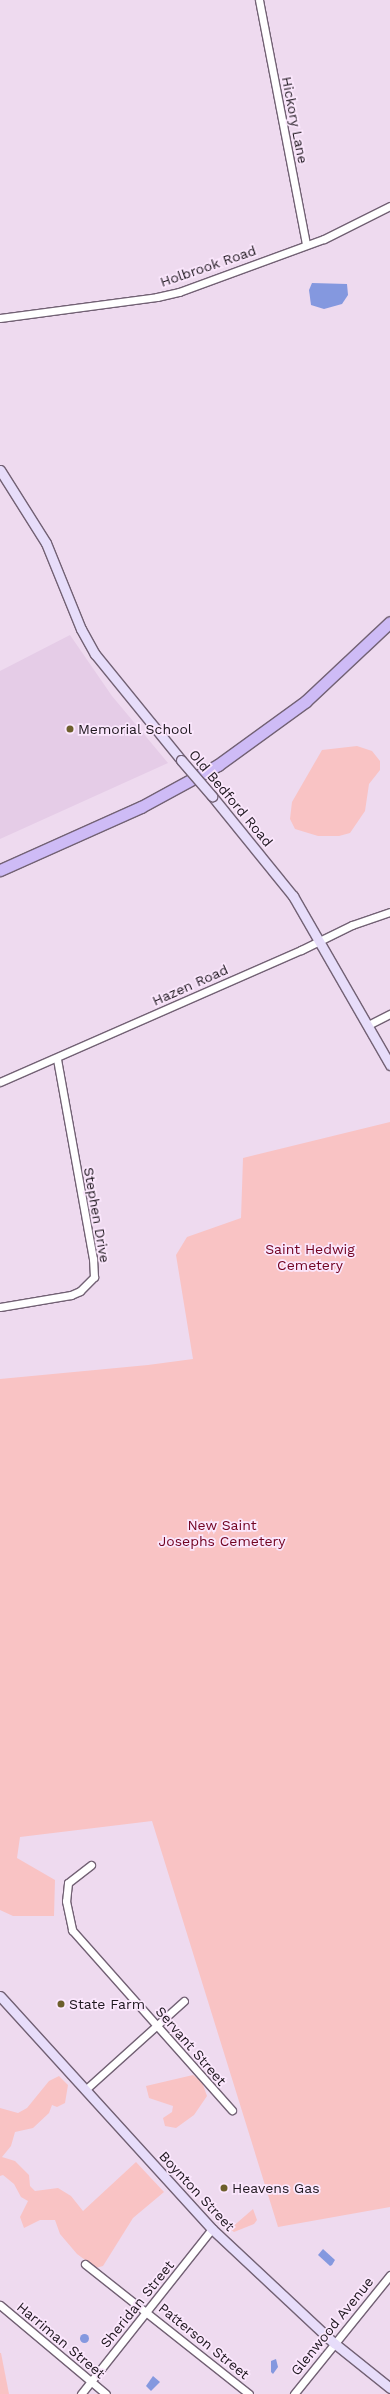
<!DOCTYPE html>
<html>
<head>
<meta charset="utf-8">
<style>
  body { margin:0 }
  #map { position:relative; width:390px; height:2394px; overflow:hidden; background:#eedaef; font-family:"Work Sans",sans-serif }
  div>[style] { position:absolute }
  .built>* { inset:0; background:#e5cce7 }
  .green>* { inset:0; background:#f9c3c4 }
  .water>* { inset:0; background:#8498df }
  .round { border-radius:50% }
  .roads { filter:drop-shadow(1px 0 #726174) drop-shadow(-1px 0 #726174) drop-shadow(0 1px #726174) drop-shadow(0 -1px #726174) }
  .street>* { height:7px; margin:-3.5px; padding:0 3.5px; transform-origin:3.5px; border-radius:3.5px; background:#fff }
  .secondary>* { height:9px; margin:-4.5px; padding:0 4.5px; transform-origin:4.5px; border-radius:4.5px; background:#e7ddfa }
  .primary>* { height:11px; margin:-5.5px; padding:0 5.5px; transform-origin:5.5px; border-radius:5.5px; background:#cebbf6 }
  .bridges { filter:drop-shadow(1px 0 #726174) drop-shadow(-1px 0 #726174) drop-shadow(0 1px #726174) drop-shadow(0 -1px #726174) }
  .secondary-bridge>* { height:9px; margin:-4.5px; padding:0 4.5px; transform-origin:4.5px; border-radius:4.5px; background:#e7ddfa }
  .dots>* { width:11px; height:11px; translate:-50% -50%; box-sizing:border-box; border:2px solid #fbe7fd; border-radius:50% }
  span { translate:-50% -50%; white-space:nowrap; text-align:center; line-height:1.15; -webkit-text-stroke:3.5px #fbe7fd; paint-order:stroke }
  .street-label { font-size:14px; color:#1e171e }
  .poi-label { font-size:14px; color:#1e171e }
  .left { translate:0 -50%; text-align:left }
  .park-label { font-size:14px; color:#710220 }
</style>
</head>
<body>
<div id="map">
  <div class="built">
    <div style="clip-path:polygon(70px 635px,112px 696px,168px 763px,0 839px,0 671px)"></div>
  </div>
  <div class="green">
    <div style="clip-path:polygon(357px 746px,372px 751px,380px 761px,380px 770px,369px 784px,365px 811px,350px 833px,339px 836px,318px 836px,295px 829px,290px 819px,292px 802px,322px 750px)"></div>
    <div style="clip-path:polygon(390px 1122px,390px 2207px,278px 2227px,152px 1821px,20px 1837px,17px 1858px,55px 1880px,54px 1916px,13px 1916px,0 1910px,0 1379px,148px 1365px,193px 1359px,176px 1255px,187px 1237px,241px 1218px,243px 1158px)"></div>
    <div style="clip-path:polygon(193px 2075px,202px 2082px,207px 2096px,194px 2115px,176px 2128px,165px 2126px,163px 2118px,172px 2112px,173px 2106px,149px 2098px,146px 2086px)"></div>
    <div style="clip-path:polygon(59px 2076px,68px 2085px,65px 2103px,57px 2107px,52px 2105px,49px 2113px,33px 2128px,15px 2132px,11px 2146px,2px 2157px,15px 2161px,29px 2175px,30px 2186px,35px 2191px,58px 2188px,71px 2196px,83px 2211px,136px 2162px,164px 2192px,133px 2218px,103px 2266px,96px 2268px,77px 2254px,60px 2234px,55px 2220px,40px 2220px,24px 2228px,20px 2217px,28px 2201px,21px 2197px,14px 2184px,3px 2175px,0 2176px,0 2108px,18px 2113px,27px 2108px,49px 2081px)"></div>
    <div style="clip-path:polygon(253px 2209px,257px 2220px,254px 2224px,234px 2232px,230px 2229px)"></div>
    <div style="clip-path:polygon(0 2353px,1px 2353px,9px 2394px,0 2394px)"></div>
  </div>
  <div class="water">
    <div style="clip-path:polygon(312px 283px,347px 284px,348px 295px,342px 304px,324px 309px,311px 305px,309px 290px)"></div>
    <div style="clip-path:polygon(323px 2249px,335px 2260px,332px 2265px,330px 2266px,318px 2255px)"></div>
    <div class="round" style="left:79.5px;top:2333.5px;width:9px;height:9px"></div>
    <div style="clip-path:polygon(276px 2359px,278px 2367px,273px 2374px,271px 2372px,271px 2361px)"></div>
    <div style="clip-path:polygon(153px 2376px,160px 2382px,151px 2391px,146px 2386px)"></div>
  </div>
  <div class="roads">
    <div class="street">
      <div style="left:259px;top:0;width:249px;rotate:79.1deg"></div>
      <div style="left:0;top:318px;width:158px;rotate:-7.6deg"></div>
      <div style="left:157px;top:297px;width:23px;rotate:-13deg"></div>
      <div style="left:179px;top:292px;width:154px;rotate:-20.1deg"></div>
      <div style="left:324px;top:239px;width:74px;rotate:-26.6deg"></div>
      <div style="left:368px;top:1025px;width:25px;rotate:-27deg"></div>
      <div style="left:0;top:1082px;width:329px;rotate:-23.7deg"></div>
      <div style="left:301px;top:950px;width:57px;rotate:-26.1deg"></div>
      <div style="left:352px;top:925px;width:40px;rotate:-18.9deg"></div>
      <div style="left:0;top:1307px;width:72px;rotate:-9.6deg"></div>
      <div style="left:71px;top:1295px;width:10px;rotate:-24deg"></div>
      <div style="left:80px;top:1291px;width:20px;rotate:-45deg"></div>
      <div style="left:94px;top:1277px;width:18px;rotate:-93deg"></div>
      <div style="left:93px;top:1259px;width:204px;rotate:-100.2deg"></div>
      <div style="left:91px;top:1865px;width:29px;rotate:142deg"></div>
      <div style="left:68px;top:1883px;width:18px;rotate:96deg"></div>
      <div style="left:66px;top:1901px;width:30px;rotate:78deg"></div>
      <div style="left:72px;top:1930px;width:241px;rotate:48.4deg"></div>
      <div style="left:85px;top:2090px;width:133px;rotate:-42deg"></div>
      <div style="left:85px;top:2264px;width:209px;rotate:38.4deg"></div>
      <div style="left:0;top:2305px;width:138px;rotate:40deg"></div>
      <div style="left:81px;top:2394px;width:211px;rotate:-51.6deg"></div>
      <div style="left:294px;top:2394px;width:153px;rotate:-51.1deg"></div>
    </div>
    <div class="secondary">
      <div style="left:0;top:470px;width:86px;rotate:57.8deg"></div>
      <div style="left:46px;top:543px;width:93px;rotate:67.9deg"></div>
      <div style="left:81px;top:629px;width:29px;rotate:61deg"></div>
      <div style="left:95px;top:654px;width:136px;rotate:50.9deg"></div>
      <div style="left:212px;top:796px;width:129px;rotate:51deg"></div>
      <div style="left:293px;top:896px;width:195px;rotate:60.1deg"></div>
      <div style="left:0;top:1996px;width:315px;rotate:47.7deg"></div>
      <div style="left:212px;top:2229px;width:167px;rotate:43.1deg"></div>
      <div style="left:334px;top:2343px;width:72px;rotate:38.8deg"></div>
    </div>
    <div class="primary">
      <div style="left:0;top:870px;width:154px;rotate:-24.1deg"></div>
      <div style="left:141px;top:807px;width:88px;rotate:-28.6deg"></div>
      <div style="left:218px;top:765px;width:109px;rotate:-36deg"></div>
      <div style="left:306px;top:701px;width:115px;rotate:-43.2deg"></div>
    </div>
  </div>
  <div class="bridges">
    <div class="secondary-bridge">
      <div style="left:181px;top:760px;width:48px;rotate:49.3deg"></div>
    </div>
  </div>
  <div class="dots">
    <div style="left:70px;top:729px;background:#6d5f2c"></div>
    <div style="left:61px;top:2004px;background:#6d5f2c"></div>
    <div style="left:224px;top:2188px;background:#6d5f2c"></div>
  </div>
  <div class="street-label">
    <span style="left:295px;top:120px;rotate:79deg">Hickory Lane</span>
    <span style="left:208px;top:266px;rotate:-19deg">Holbrook Road</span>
    <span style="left:231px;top:798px;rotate:50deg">Old Bedford Road</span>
    <span style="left:190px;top:985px;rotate:-24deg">Hazen Road</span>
    <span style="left:97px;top:1215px;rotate:80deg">Stephen Drive</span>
    <span style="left:191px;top:2046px;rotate:49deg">Servant Street</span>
    <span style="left:197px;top:2191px;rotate:47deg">Boynton Street</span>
    <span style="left:137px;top:2304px;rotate:-51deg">Sheridan Street</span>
    <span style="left:332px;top:2326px;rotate:-51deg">Glenwood Avenue</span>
    <span style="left:61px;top:2340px;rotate:40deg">Harriman Street</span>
    <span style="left:204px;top:2341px;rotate:39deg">Patterson Street</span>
  </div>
  <div class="poi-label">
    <span class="left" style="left:78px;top:729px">Memorial School</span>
    <span class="left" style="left:69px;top:2004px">State Farm</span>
    <span class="left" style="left:232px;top:2188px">Heavens Gas</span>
  </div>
  <div class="park-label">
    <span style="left:310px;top:1257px">Saint Hedwig<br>Cemetery</span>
    <span style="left:222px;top:1533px">New Saint<br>Josephs Cemetery</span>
  </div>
</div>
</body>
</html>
